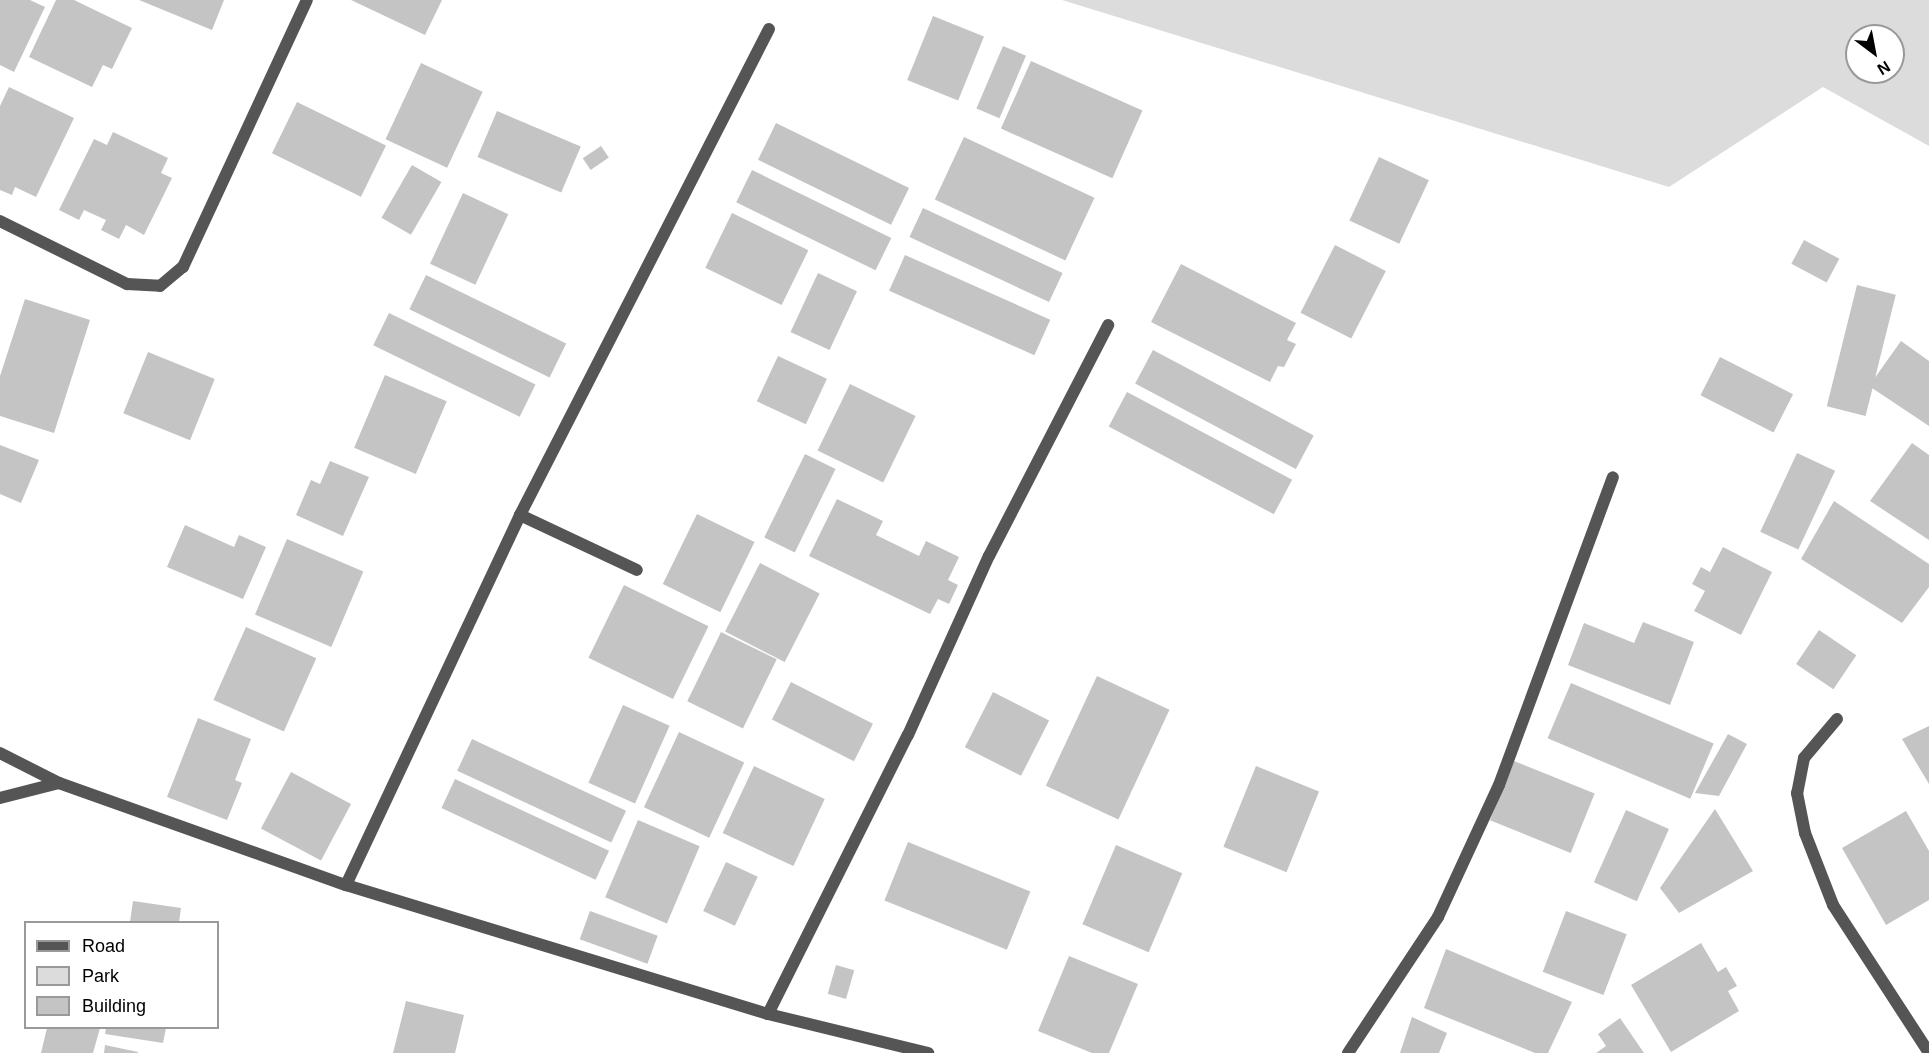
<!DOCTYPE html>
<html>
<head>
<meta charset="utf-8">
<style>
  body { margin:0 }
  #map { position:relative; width:1929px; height:1053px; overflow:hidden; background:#fff; font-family:Arial,sans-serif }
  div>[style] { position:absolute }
  .green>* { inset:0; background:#dcdcdc }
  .building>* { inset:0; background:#c4c4c4; transform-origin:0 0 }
  .street>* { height:12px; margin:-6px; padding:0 6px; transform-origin:6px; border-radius:6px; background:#555 }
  span { translate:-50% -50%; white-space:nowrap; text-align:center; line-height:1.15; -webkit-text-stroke:5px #fff; paint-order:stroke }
  .legend { position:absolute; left:24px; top:921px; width:195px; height:108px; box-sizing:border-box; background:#fff; border:2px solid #999; margin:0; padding:8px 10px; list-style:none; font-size:18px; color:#000 }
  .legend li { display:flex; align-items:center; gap:12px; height:30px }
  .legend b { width:30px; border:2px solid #999 }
  .north { position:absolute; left:1845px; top:24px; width:60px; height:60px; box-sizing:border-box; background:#fff; border:2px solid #999; border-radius:50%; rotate:148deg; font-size:16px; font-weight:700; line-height:24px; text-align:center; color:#000 }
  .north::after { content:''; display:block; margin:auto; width:21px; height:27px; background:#000; clip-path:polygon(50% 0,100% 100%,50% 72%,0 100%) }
</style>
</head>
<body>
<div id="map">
  <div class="green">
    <div style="clip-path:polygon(evenodd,1062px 0,1929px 0,1929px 146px,1823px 87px,1669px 187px,1062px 0,1857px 36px,1893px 36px,1893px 72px,1857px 72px,1857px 36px)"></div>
  </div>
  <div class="building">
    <div style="clip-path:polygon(0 0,30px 0,45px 7px,14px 72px,0 65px)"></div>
    <div style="clip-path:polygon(56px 0,74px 0,132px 28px,112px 69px,103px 65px,92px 87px,29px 57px)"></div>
    <div style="clip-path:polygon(139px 0,224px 0,212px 30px)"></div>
    <div style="clip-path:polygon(351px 0,442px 0,425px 35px)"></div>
    <div style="left:933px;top:16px;width:55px;height:69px;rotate:22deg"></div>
    <div style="left:1003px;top:46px;width:25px;height:68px;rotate:23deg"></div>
    <div style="left:1031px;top:61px;width:122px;height:74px;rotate:24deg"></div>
    <div style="left:421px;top:63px;width:68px;height:84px;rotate:25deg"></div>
    <div style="clip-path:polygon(9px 87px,74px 118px,36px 197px,15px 187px,12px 195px,0 190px,0 106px)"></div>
    <div style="left:297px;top:102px;width:99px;height:57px;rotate:26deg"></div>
    <div style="left:497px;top:111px;width:91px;height:50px;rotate:23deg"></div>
    <div style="left:776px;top:123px;width:148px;height:41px;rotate:26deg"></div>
    <div style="clip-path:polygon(113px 132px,168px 158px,161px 173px,172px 178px,144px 235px,126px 225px,119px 239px,101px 230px,106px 220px,84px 210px,79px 220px,59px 210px,94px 139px,107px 145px)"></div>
    <div style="left:964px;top:137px;width:144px;height:69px;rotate:25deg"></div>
    <div style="left:601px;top:146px;width:14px;height:22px;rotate:56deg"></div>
    <div style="left:1379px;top:157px;width:55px;height:70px;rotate:25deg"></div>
    <div style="left:412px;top:165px;width:34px;height:61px;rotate:30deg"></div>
    <div style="left:752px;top:170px;width:155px;height:36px;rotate:26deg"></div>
    <div style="left:463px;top:193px;width:50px;height:78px;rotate:25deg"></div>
    <div style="left:923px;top:208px;width:154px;height:32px;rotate:25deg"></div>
    <div style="left:732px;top:213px;width:85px;height:61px;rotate:26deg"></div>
    <div style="left:1804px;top:240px;width:40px;height:27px;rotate:28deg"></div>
    <div style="left:1335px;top:245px;width:57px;height:76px;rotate:27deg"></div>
    <div style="left:905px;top:255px;width:159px;height:39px;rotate:24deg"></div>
    <div style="clip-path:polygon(1181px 264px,1296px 323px,1287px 340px,1296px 344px,1284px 367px,1278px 366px,1270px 382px,1151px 322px)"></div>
    <div style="left:818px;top:273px;width:43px;height:65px;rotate:25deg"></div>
    <div style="left:426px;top:275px;width:156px;height:38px;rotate:26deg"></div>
    <div style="left:1857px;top:285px;width:40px;height:125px;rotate:14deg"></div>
    <div style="clip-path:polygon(25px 299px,90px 320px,54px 433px,0 416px,0 376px)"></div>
    <div style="left:389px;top:313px;width:163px;height:36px;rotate:26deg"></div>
    <div style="clip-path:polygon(1901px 341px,1929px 361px,1929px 426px,1869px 386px)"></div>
    <div style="left:1153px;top:350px;width:182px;height:38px;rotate:28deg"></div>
    <div style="left:148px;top:352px;width:72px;height:66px;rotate:22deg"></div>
    <div style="left:778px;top:356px;width:54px;height:50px;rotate:25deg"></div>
    <div style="left:1720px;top:357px;width:82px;height:43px;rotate:27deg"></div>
    <div style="left:385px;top:375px;width:67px;height:79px;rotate:23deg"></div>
    <div style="left:850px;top:384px;width:73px;height:74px;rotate:26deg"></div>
    <div style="left:1127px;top:392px;width:187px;height:39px;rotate:28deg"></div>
    <div style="clip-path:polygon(1912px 443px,1929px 455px,1929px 540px,1870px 501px)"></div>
    <div style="clip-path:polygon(0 445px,39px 460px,21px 503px,0 494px)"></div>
    <div style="left:1797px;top:453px;width:42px;height:87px;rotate:25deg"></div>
    <div style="left:805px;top:454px;width:34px;height:93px;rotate:26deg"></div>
    <div style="clip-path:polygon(330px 461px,369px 477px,343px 536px,296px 515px,311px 480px,320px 484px)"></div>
    <div style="clip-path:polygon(837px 499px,883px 521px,876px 535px,919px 556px,926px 541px,959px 557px,948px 580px,958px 585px,949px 604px,938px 599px,930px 614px,809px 556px)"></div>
    <div style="clip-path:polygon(1834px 501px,1929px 564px,1929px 587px,1902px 623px,1801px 559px)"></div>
    <div style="left:697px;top:514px;width:64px;height:78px;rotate:26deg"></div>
    <div style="clip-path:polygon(185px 525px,234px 547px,239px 535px,266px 547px,243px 599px,167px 567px)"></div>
    <div style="left:287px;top:539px;width:83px;height:82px;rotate:23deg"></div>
    <div style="clip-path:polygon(1723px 547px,1772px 572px,1741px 635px,1694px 611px,1705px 591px,1692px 584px,1701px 567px,1710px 572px)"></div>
    <div style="left:760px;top:563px;width:67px;height:77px;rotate:27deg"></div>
    <div style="left:624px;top:585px;width:94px;height:81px;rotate:26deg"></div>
    <div style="clip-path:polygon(1643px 622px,1694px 642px,1670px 705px,1568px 665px,1584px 623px,1634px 643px)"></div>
    <div style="left:246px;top:627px;width:77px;height:80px;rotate:24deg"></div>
    <div style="left:1819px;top:630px;width:45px;height:41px;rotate:34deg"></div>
    <div style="left:721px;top:632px;width:62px;height:77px;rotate:26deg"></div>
    <div style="left:1097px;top:676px;width:80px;height:121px;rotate:25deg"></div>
    <div style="left:791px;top:682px;width:92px;height:42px;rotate:27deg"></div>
    <div style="left:1571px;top:683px;width:155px;height:60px;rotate:23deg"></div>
    <div style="left:993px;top:692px;width:63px;height:62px;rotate:27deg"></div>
    <div style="left:623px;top:705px;width:51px;height:85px;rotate:24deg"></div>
    <div style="clip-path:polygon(198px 718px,251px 739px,235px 780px,242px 783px,227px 820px,167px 797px)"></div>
    <div style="clip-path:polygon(1929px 726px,1929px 784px,1902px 739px)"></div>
    <div style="left:679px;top:732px;width:72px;height:83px;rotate:25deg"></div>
    <div style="clip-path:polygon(1728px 734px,1747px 744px,1719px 796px,1695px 793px)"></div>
    <div style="left:472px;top:739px;width:170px;height:35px;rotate:25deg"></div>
    <div style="left:1514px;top:761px;width:87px;height:64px;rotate:22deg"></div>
    <div style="left:754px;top:766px;width:78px;height:74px;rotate:25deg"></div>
    <div style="left:1256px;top:766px;width:68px;height:87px;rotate:22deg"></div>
    <div style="left:291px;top:772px;width:68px;height:64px;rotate:28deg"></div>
    <div style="left:455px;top:779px;width:170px;height:32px;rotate:25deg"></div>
    <div style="clip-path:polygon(1715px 809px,1753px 871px,1679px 913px,1660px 888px)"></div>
    <div style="left:1626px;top:810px;width:47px;height:79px;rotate:24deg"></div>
    <div style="clip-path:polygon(1906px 811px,1929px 851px,1929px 900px,1886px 925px,1842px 848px)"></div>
    <div style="left:638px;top:820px;width:67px;height:84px;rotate:23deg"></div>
    <div style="left:908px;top:842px;width:132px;height:63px;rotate:22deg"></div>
    <div style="left:1116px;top:845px;width:72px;height:86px;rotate:23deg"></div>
    <div style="left:726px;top:862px;width:35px;height:54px;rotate:25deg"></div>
    <div style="clip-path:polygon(133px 901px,181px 908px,179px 922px,130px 922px)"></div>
    <div style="left:590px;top:911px;width:72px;height:30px;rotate:20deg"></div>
    <div style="left:1566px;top:911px;width:65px;height:65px;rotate:21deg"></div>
    <div style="clip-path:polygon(1701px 943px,1718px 972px,1726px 967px,1737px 986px,1728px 991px,1739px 1011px,1671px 1052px,1631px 985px)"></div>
    <div style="clip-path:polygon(1446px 949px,1572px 1002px,1548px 1053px,1535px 1053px,1424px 1008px)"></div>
    <div style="clip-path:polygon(1069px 956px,1138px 984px,1109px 1053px,1092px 1053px,1038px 1031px)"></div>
    <div style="left:836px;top:965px;width:19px;height:30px;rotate:16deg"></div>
    <div style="clip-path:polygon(406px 1001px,464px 1015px,455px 1053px,393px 1053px)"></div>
    <div style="clip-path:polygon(1412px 1017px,1447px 1033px,1439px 1053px,1400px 1053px)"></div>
    <div style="clip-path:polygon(1620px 1018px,1644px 1053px,1596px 1053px,1606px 1046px,1598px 1034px)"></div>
    <div style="clip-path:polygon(47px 1028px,100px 1028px,93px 1053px,41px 1053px)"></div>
    <div style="clip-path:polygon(106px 1028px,166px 1028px,163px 1043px,105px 1034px)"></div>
    <div style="clip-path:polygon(105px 1045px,138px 1052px,138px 1053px,104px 1053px)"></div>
  </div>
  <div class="street">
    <div style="left:0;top:221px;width:142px;rotate:26.4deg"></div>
    <div style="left:127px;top:284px;width:33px;rotate:3deg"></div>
    <div style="left:160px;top:286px;width:30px;rotate:-40deg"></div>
    <div style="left:183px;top:267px;width:294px;rotate:-65.1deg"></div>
    <div style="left:520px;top:515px;width:129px;rotate:25.2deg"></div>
    <div style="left:1837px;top:719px;width:51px;rotate:130.2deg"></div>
    <div style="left:1804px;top:758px;width:36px;rotate:101deg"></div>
    <div style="left:1797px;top:793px;width:41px;rotate:78.7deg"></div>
    <div style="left:1805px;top:833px;width:77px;rotate:68.7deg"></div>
    <div style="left:1833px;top:905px;width:176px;rotate:57deg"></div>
    <div style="left:0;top:753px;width:66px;rotate:27deg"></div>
    <div style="left:59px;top:783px;width:305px;rotate:19.6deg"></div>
    <div style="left:346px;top:885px;width:441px;rotate:17deg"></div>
    <div style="left:768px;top:1014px;width:165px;rotate:13.7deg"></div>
    <div style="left:0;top:798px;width:61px;rotate:-14.3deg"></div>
    <div style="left:346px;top:885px;width:409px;rotate:-64.8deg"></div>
    <div style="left:520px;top:515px;width:546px;rotate:-62.87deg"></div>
    <div style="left:768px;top:1014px;width:312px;rotate:-63.4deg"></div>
    <div style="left:908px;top:735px;width:196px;rotate:-65.7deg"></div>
    <div style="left:989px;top:556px;width:260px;rotate:-62.7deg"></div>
    <div style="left:1348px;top:1053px;width:163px;rotate:-56.5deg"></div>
    <div style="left:1438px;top:917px;width:145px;rotate:-65.2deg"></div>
    <div style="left:1499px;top:785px;width:328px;rotate:-69.7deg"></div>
  </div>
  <ul class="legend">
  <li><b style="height:8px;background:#555"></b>Road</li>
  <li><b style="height:16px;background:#dcdcdc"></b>Park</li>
  <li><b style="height:16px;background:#c4c4c4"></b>Building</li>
  </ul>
  <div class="north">N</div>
</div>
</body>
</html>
